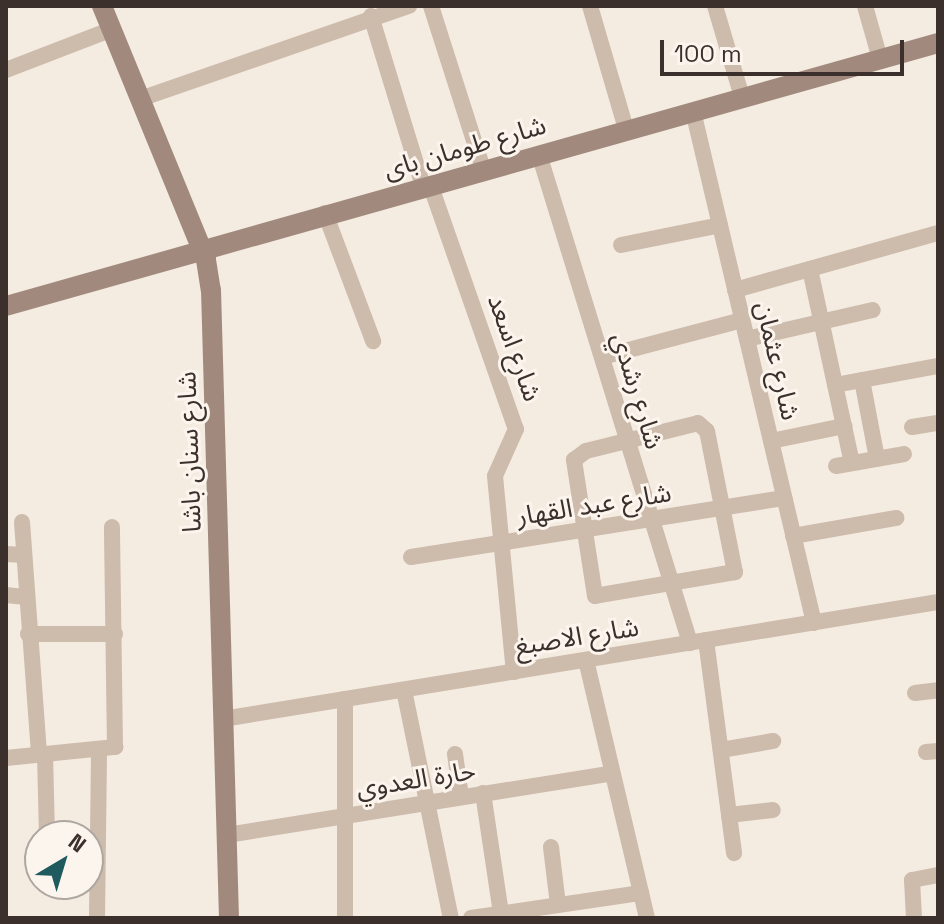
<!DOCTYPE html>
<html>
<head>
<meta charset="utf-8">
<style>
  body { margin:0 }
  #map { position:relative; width:944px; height:924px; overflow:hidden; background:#f4ebe1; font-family:"Space Grotesk","Noto Sans Arabic",sans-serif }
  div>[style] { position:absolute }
  .street>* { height:16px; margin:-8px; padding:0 8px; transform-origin:8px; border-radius:8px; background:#cdbbac }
  .secondary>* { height:20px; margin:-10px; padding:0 10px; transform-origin:10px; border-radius:10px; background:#a18a7d }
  span { translate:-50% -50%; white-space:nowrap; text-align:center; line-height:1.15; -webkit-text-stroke:6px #fbf5ee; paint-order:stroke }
  .street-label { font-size:26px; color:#3b302b }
  .frame { position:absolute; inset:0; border:8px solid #3b302b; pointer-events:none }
  .north { position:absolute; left:24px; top:820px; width:80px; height:80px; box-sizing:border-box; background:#fbf5ee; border:2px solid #aea6a0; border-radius:50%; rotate:38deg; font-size:22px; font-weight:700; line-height:32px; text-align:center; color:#3b302b }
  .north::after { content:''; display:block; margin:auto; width:28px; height:36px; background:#1f5a5e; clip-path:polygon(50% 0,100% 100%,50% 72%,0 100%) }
  .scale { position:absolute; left:660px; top:40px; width:244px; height:36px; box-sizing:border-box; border:4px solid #3b302b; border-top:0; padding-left:10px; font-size:24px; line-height:28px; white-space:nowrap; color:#3b302b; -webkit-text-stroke:6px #fbf5ee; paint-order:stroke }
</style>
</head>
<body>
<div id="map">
  <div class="street">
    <div style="left:431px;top:6px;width:171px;rotate:72.3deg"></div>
    <div style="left:590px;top:6px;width:128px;rotate:73.7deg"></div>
    <div style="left:715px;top:6px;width:95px;rotate:73.5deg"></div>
    <div style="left:865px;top:6px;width:55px;rotate:74.2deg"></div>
    <div style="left:371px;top:16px;width:178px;rotate:73deg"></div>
    <div style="left:6px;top:70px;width:114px;rotate:-21.1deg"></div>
    <div style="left:140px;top:99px;width:285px;rotate:-19.1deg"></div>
    <div style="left:693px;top:111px;width:526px;rotate:76.7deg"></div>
    <div style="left:539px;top:154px;width:512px;rotate:72.84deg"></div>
    <div style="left:430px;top:184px;width:260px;rotate:70.7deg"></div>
    <div style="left:516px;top:429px;width:51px;rotate:114.1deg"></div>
    <div style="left:495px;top:476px;width:197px;rotate:84.5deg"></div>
    <div style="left:325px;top:213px;width:137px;rotate:69.4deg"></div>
    <div style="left:621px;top:245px;width:101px;rotate:-11.4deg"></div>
    <div style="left:810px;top:269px;width:198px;rotate:77.8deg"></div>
    <div style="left:735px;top:290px;width:211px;rotate:-15.7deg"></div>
    <div style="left:747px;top:339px;width:129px;rotate:-13deg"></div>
    <div style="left:602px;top:357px;width:145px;rotate:-14.8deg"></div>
    <div style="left:862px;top:380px;width:80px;rotate:79.2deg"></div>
    <div style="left:835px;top:385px;width:105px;rotate:-10.5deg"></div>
    <div style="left:698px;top:423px;width:12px;rotate:42deg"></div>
    <div style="left:707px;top:431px;width:144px;rotate:78.8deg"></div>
    <div style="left:735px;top:572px;width:142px;rotate:170.3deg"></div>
    <div style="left:595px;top:596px;width:138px;rotate:-98.8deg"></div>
    <div style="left:574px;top:460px;width:15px;rotate:-37deg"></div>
    <div style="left:586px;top:451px;width:115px;rotate:-14deg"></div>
    <div style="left:912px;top:427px;width:26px;rotate:-9deg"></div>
    <div style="left:771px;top:441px;width:75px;rotate:-11.6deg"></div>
    <div style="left:836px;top:466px;width:69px;rotate:-10deg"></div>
    <div style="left:22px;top:522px;width:233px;rotate:85.8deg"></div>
    <div style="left:793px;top:536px;width:105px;rotate:-9.9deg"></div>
    <div style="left:6px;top:554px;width:18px;rotate:3deg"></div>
    <div style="left:411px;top:557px;width:378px;rotate:-9deg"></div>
    <div style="left:6px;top:595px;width:20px;rotate:6deg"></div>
    <div style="left:28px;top:634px;width:87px"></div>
    <div style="left:706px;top:640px;width:215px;rotate:82.5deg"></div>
    <div style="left:586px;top:660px;width:265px;rotate:76.7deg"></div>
    <div style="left:404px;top:690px;width:233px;rotate:78.4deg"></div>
    <div style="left:915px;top:693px;width:23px;rotate:-7deg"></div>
    <div style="left:223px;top:719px;width:725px;rotate:-9.29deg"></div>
    <div style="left:721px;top:750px;width:53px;rotate:-9.8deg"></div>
    <div style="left:926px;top:752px;width:12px;rotate:-5deg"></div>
    <div style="left:45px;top:754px;width:82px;rotate:88.6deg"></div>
    <div style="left:455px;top:754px;width:43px;rotate:82.1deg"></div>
    <div style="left:6px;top:758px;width:110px;rotate:-5.8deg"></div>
    <div style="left:115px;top:747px;width:220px;rotate:-90.8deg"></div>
    <div style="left:483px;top:793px;width:122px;rotate:81.5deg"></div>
    <div style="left:729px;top:815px;width:44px;rotate:-6.5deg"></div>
    <div style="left:227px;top:835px;width:390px;rotate:-9.1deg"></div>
    <div style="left:551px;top:847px;width:58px;rotate:83.1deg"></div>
    <div style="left:97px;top:918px;width:167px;rotate:-89.3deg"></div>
    <div style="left:345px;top:918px;width:219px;rotate:-90deg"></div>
    <div style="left:471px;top:918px;width:172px;rotate:-8.4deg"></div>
    <div style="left:914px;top:918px;width:38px;rotate:-93deg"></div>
    <div style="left:912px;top:880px;width:26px;rotate:-11deg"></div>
  </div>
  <div class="secondary">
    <div style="left:102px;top:6px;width:274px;rotate:67.7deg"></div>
    <div style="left:206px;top:260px;width:30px;rotate:81deg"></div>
    <div style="left:211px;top:290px;width:628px;rotate:88.36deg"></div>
    <div style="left:6px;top:306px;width:968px;rotate:-15.76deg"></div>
  </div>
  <div class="street-label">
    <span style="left:465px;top:148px;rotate:-16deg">شارع طومان باى</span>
    <span style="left:514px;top:348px;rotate:70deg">شارع اسعد</span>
    <span style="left:777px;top:361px;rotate:77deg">شارع عثمان</span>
    <span style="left:637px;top:391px;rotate:73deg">شارع رشدي</span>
    <span style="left:190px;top:452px;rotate:-92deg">شارع سنان باشا</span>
    <span style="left:594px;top:505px;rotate:-9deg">شارع عبد القهار</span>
    <span style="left:577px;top:637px;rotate:-9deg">شارع الاصبغ</span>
    <span style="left:416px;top:780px;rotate:-9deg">حارة العدوي</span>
  </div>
  <div class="frame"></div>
  <div class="north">N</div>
  <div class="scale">100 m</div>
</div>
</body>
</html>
